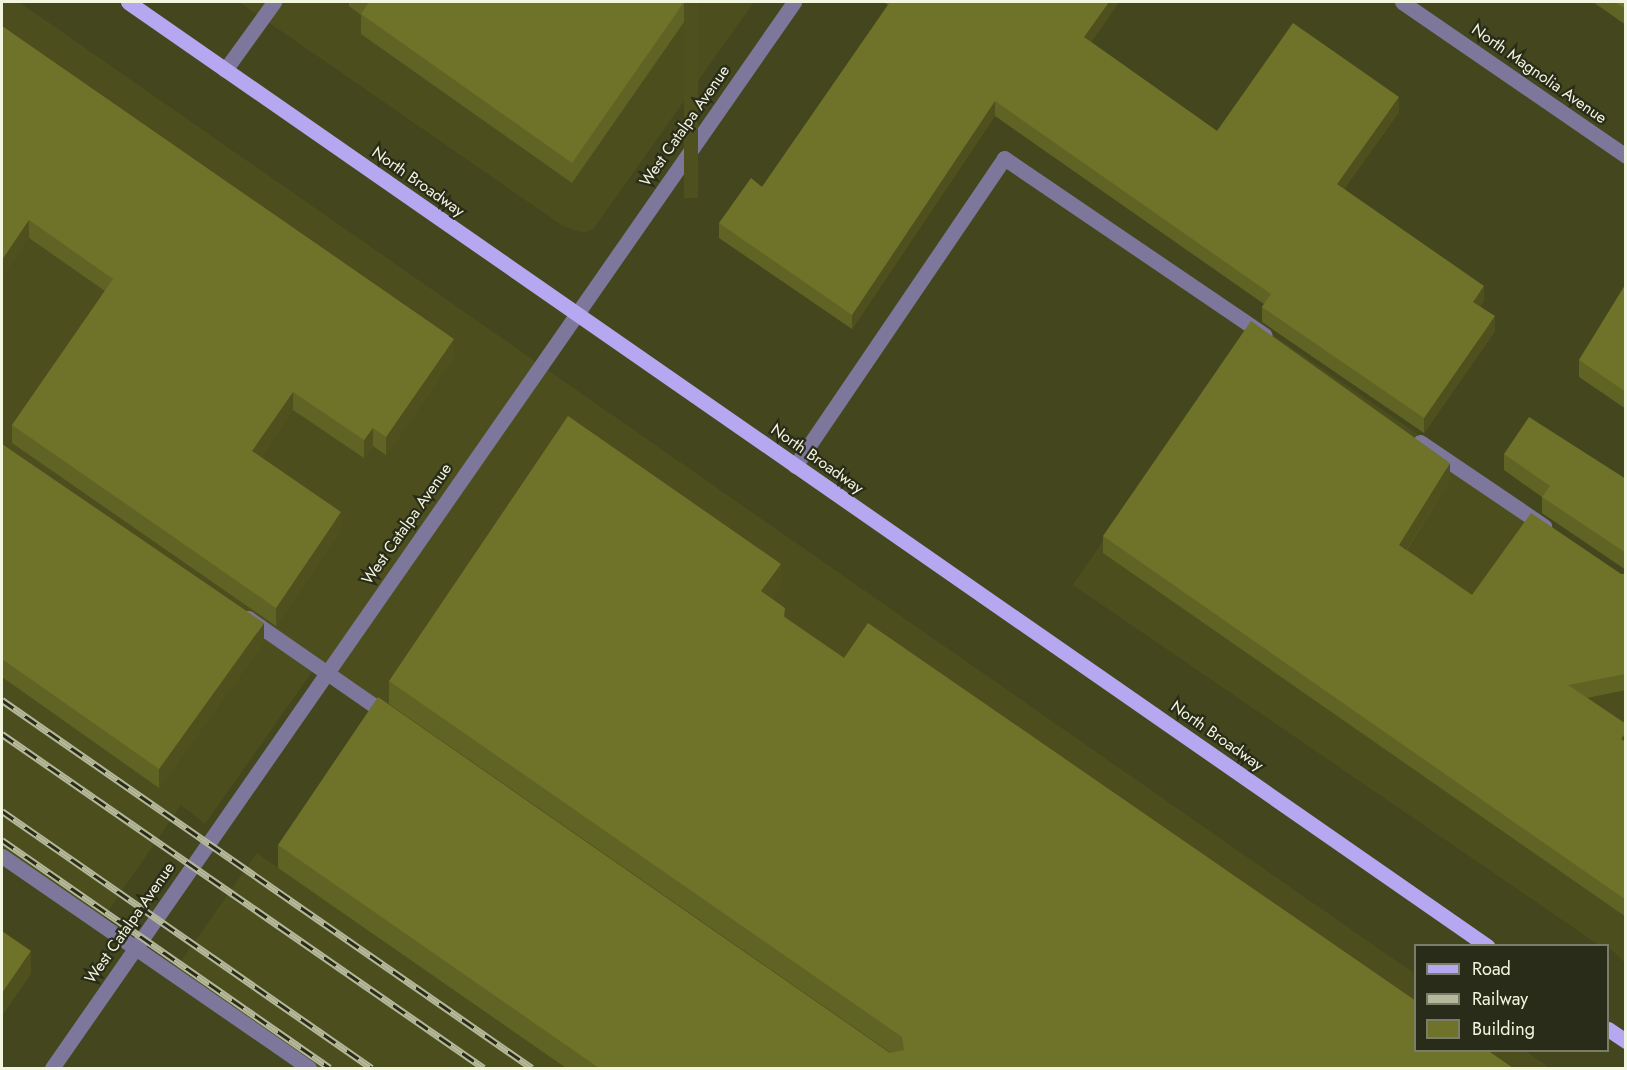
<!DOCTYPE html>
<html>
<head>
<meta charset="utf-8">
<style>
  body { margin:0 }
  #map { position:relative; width:1627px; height:1070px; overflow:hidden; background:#44471d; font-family:Jost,sans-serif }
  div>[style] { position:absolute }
  .built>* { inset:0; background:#4c4f1d }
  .lane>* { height:15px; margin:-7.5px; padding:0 7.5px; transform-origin:7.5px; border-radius:7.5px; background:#7d779b }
  .street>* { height:15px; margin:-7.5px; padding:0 7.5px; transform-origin:7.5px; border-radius:7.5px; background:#7d779b }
  .primary>* { height:15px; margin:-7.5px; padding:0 7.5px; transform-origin:7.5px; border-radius:7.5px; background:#b6a8f0 }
  .rail>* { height:7px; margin-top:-3.5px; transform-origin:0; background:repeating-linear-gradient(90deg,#2a2c1a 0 14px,#b5b89a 0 28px); box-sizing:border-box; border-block:2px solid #b5b89a }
  .wall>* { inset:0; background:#5f6323 }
  .shaded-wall>* { inset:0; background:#4e501d; transform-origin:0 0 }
  .building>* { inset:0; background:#6f7329 }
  span { translate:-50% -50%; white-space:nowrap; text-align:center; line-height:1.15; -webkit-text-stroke:4.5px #2a2c1a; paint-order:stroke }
  .street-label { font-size:16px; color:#f3f6de }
  .frame { position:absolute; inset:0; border:3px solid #f3f6de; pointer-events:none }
  .legend { position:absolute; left:1414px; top:944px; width:195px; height:108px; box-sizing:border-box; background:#2a2c1a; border:2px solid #7a7d68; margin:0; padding:8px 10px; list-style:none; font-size:18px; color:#f3f6de }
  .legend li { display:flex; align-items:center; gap:12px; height:30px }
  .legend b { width:30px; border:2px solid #7a7d68 }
</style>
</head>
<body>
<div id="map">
  <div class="built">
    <div style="clip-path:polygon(2px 2px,19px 2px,1415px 974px,1416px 1050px,1525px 1051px,1550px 1068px,896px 1068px,316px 666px,205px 824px,181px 805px,99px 924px,2px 856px)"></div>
    <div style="clip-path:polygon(239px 2px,754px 2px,594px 228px,584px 233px,563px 226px)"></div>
    <div style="clip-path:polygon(1253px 321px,1625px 577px,1625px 963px,1608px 946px,1599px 945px,1073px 585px)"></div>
    <div style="clip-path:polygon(257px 853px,278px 868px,566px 1068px,309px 1068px,172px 974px)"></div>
  </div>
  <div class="lane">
    <div style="left:225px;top:70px;width:84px;rotate:-54.2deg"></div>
    <div style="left:1420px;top:442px;width:150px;rotate:34.1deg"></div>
    <div style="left:795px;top:466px;width:372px;rotate:-55.8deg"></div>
    <div style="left:1004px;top:158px;width:315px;rotate:34.2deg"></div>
    <div style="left:248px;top:618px;width:172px;rotate:34.8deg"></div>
    <div style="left:2px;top:856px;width:373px;rotate:34.6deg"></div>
  </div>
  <div class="street">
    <div style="left:1402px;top:2px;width:272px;rotate:34.5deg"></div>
    <div style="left:52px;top:1068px;width:1299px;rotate:-55.16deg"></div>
  </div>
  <div class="primary">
    <div style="left:128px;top:2px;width:1655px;rotate:34.78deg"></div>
    <div style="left:1608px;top:1029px;width:22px;rotate:34deg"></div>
  </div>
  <div class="rail">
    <div style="left:2px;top:700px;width:645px;rotate:34.77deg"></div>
    <div style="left:2px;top:734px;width:586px;rotate:34.72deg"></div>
    <div style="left:2px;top:811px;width:450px;rotate:34.8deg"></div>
    <div style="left:2px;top:840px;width:399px;rotate:34.8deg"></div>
  </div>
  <div class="wall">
    <div style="clip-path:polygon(349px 2px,698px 2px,572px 183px,361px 34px,361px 15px,349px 6px)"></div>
    <div style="clip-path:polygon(883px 2px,1119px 2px,1091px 42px,1217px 131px,1399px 112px,1344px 189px,1484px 301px,1480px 306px,1495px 331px,1424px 433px,1262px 322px,1262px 307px,1264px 304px,995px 116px,852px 329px,719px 238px,719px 223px,762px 187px,888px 5px)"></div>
    <div style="clip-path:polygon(1593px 2px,1626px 2px,1626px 25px)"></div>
    <div style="clip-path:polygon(2px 26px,454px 357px,386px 455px,373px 446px,364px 458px,293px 410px,261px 457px,341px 530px,276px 626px,12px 443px,12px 425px,105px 291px,29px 238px)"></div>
    <div style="clip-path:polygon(1626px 285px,1626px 409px,1579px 377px,1579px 360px)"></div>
    <div style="clip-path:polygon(2px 444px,264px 642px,159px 788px,2px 677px)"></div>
    <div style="clip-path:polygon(1504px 454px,1626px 479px,1626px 570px,1542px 513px,1542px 497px,1504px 470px)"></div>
    <div style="clip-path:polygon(1450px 479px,1407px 550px,1472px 595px,1621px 574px,1626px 574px,1626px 690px,1587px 698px,1626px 724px,1626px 917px,1103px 553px,1103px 536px)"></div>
    <div style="clip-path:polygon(781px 587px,772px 599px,785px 617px,844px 658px,1513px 1068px,566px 1068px,278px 868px,278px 845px,891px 1053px,389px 704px,389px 681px)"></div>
  </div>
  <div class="shaded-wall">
    <div style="left:684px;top:2px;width:14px;height:196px"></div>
    <div style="clip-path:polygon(1109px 2px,1119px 2px,1084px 52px,1084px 37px)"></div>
    <div style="clip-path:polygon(1399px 97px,1399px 112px,1337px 199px,1337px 184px)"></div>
    <div style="clip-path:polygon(995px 101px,995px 116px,852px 329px,852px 315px)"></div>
    <div style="clip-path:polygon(29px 220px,29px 238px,2px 279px,2px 260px)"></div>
    <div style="clip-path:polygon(1484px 286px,1484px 301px,1473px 316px,1473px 302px)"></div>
    <div style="clip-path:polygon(1495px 316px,1495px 331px,1424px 433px,1424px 418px)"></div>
    <div style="clip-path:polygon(454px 339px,454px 357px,386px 455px,386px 437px)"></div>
    <div style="clip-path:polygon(293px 392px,293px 410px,252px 470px,252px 451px)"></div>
    <div style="clip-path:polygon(373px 428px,373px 446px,364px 458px,364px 440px)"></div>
    <div style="clip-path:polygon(1450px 463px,1450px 479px,1399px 562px,1399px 545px)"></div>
    <div style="clip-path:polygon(341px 512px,341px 530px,276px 626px,276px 608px)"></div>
    <div style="clip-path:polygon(781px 564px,781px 587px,761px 614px,761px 591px)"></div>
    <div style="clip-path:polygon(264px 623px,264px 642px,159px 788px,159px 769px)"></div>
    <div style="clip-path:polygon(1626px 732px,1626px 749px,1621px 739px)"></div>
    <div style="clip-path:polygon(31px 951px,31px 974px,2px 1016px,2px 993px)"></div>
  </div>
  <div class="building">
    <div style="clip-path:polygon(369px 2px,684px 2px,572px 163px,361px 14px)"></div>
    <div style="clip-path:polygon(890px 2px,1109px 2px,1084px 37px,1217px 131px,1293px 23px,1399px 97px,1337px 184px,1484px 286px,1473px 302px,1495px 316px,1424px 418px,1262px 307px,1271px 294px,995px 101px,852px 315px,719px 223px,751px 178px,762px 187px)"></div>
    <div style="clip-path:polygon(1615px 2px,1626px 2px,1626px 9px)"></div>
    <div style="clip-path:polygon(2px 26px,454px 339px,386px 437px,373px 428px,364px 440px,293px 392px,252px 451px,341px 512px,276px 608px,12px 425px,113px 279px,29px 220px,2px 260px)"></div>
    <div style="clip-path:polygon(1625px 285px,1626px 285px,1626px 392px,1579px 360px)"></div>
    <div style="clip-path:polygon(1251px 321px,1450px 463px,1399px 545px,1472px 595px,1531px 513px,1621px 574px,1626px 574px,1626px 674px,1568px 685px,1626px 724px,1626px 732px,1621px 739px,1626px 742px,1626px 900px,1103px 536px)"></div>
    <div style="clip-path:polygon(568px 416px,781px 564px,761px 591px,785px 608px,784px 617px,844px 658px,868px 623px,1416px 1001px,1416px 1050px,1487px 1050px,1513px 1068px,599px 1068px,278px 845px,378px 697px,890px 1053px,904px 1050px,902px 1037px,389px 681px)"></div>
    <div style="clip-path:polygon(1529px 417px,1626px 479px,1626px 553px,1542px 497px,1550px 486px,1504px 454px)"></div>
    <div style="clip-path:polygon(2px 444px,264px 623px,159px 769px,2px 659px)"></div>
    <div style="clip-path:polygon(2px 931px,31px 951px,2px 993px)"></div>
  </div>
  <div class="street-label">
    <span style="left:1539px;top:74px;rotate:35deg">North Magnolia Avenue</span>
    <span style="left:685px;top:126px;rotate:-55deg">West Catalpa Avenue</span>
    <span style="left:418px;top:182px;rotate:35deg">North Broadway</span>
    <span style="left:817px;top:459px;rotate:35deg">North Broadway</span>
    <span style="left:407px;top:524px;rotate:-55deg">West Catalpa Avenue</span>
    <span style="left:1217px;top:736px;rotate:35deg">North Broadway</span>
    <span style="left:130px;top:923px;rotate:-55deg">West Catalpa Avenue</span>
  </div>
  <div class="frame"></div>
  <ul class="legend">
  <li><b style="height:8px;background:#b6a8f0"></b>Road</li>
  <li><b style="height:8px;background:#b5b89a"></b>Railway</li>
  <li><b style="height:16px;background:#6f7329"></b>Building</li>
  </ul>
</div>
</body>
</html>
